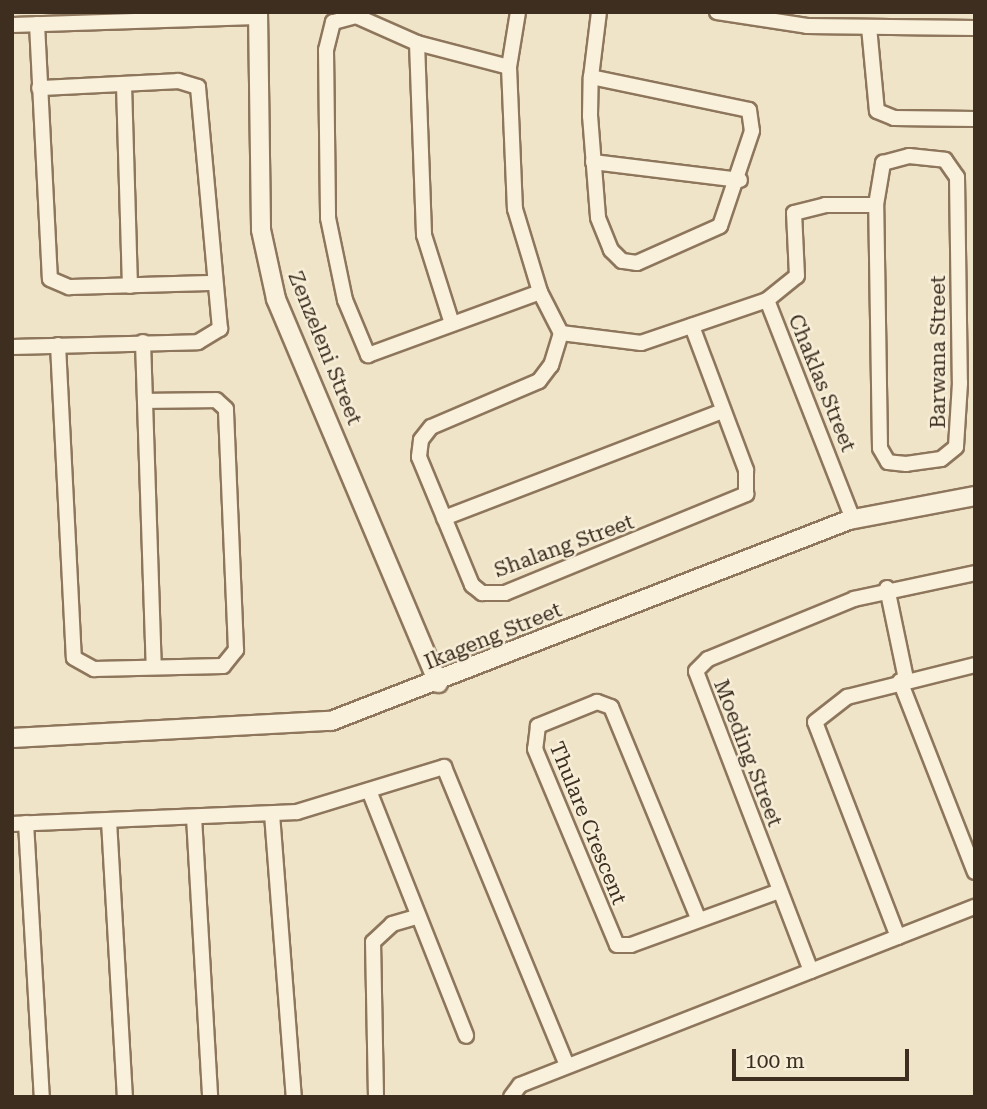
<!DOCTYPE html>
<html>
<head>
<meta charset="utf-8">
<style>
  body { margin:0 }
  #map { position:relative; width:987px; height:1109px; overflow:hidden; background:#f0e4c8; font-family:"Roboto Serif",serif }
  div>[style] { position:absolute }
  .roads { filter:drop-shadow(2px 0 #8d765c) drop-shadow(-2px 0 #8d765c) drop-shadow(0 2px #8d765c) drop-shadow(0 -2px #8d765c) }
  .minor>* { height:14px; margin:-7px; padding:0 7px; transform-origin:7px; border-radius:7px; background:#faf1dc }
  .tertiary>* { height:18px; margin:-9px; padding:0 9px; transform-origin:9px; border-radius:9px; background:#faf1dc }
  span { translate:-50% -50%; white-space:nowrap; text-align:center; line-height:1.15; -webkit-text-stroke:5px #f7eed8; paint-order:stroke }
  .street-label { font-size:21px; color:#3d2e20 }
  .frame { position:absolute; inset:0; border:14px solid #3d2e20; pointer-events:none }
  .scale { position:absolute; left:732px; top:1049px; width:177px; height:32px; box-sizing:border-box; border:4px solid #3d2e20; border-top:0; padding-left:9px; font-size:21px; line-height:24px; white-space:nowrap; color:#3d2e20; -webkit-text-stroke:5px #f7eed8; paint-order:stroke }
</style>
</head>
<body>
<div id="map">
  <div class="roads">
    <div class="minor">
      <div style="left:518px;top:12px;width:56px;rotate:99.3deg"></div>
      <div style="left:509px;top:67px;width:142px;rotate:87.6deg"></div>
      <div style="left:515px;top:209px;width:87px;rotate:73.2deg"></div>
      <div style="left:540px;top:292px;width:46px;rotate:62.9deg"></div>
      <div style="left:717px;top:12px;width:91px;rotate:8.8deg"></div>
      <div style="left:807px;top:26px;width:168px;rotate:0.7deg"></div>
      <div style="left:37px;top:24px;width:255px;rotate:87.1deg"></div>
      <div style="left:50px;top:279px;width:21px;rotate:23deg"></div>
      <div style="left:69px;top:287px;width:142px;rotate:-1.6deg"></div>
      <div style="left:12px;top:25px;width:245px;rotate:-1.9deg"></div>
      <div style="left:869px;top:27px;width:84px;rotate:84.6deg"></div>
      <div style="left:877px;top:111px;width:18px;rotate:22deg"></div>
      <div style="left:894px;top:118px;width:81px;rotate:0.7deg"></div>
      <div style="left:417px;top:43px;width:192px;rotate:87.9deg"></div>
      <div style="left:424px;top:235px;width:93px;rotate:72.5deg"></div>
      <div style="left:509px;top:67px;width:95px;rotate:-165.4deg"></div>
      <div style="left:417px;top:43px;width:67px;rotate:-156.1deg"></div>
      <div style="left:356px;top:16px;width:24px;rotate:165deg"></div>
      <div style="left:333px;top:22px;width:29px;rotate:104deg"></div>
      <div style="left:326px;top:50px;width:168px;rotate:89.3deg"></div>
      <div style="left:328px;top:218px;width:84px;rotate:78.3deg"></div>
      <div style="left:345px;top:300px;width:60px;rotate:67.3deg"></div>
      <div style="left:368px;top:355px;width:183px;rotate:-20.1deg"></div>
      <div style="left:591px;top:77px;width:161px;rotate:11.8deg"></div>
      <div style="left:749px;top:110px;width:21px;rotate:82deg"></div>
      <div style="left:752px;top:131px;width:100px;rotate:108.6deg"></div>
      <div style="left:720px;top:226px;width:91px;rotate:156deg"></div>
      <div style="left:637px;top:263px;width:15px;rotate:-172deg"></div>
      <div style="left:622px;top:261px;width:16px;rotate:-135deg"></div>
      <div style="left:611px;top:250px;width:35px;rotate:-112deg"></div>
      <div style="left:598px;top:217px;width:101px;rotate:-94.5deg"></div>
      <div style="left:590px;top:116px;width:39px;rotate:-89deg"></div>
      <div style="left:591px;top:77px;width:65px;rotate:-83deg"></div>
      <div style="left:124px;top:85px;width:201px;rotate:88.3deg"></div>
      <div style="left:909px;top:156px;width:36px;rotate:6deg"></div>
      <div style="left:945px;top:160px;width:21px;rotate:55deg"></div>
      <div style="left:957px;top:177px;width:206px;rotate:89.2deg"></div>
      <div style="left:960px;top:383px;width:64px;rotate:93.6deg"></div>
      <div style="left:956px;top:447px;width:19px;rotate:141deg"></div>
      <div style="left:941px;top:459px;width:35px;rotate:172deg"></div>
      <div style="left:906px;top:464px;width:18px;rotate:-174deg"></div>
      <div style="left:888px;top:462px;width:16px;rotate:-120deg"></div>
      <div style="left:880px;top:448px;width:243px;rotate:-90.9deg"></div>
      <div style="left:876px;top:205px;width:43px;rotate:-80.5deg"></div>
      <div style="left:883px;top:163px;width:27px;rotate:-15deg"></div>
      <div style="left:593px;top:162px;width:148px;rotate:7deg"></div>
      <div style="left:767px;top:300px;width:235px;rotate:68.6deg"></div>
      <div style="left:561px;top:333px;width:34px;rotate:107deg"></div>
      <div style="left:551px;top:365px;width:20px;rotate:127deg"></div>
      <div style="left:539px;top:381px;width:117px;rotate:156.9deg"></div>
      <div style="left:431px;top:427px;width:16px;rotate:128deg"></div>
      <div style="left:421px;top:440px;width:17px;rotate:97deg"></div>
      <div style="left:419px;top:457px;width:139px;rotate:67.5deg"></div>
      <div style="left:472px;top:585px;width:13px;rotate:39deg"></div>
      <div style="left:482px;top:593px;width:23px"></div>
      <div style="left:505px;top:593px;width:261px;rotate:-22.3deg"></div>
      <div style="left:746px;top:494px;width:24px;rotate:-90deg"></div>
      <div style="left:746px;top:470px;width:154px;rotate:-110.6deg"></div>
      <div style="left:561px;top:333px;width:81px;rotate:7.1deg"></div>
      <div style="left:641px;top:343px;width:133px;rotate:-18.8deg"></div>
      <div style="left:767px;top:300px;width:38px;rotate:-39deg"></div>
      <div style="left:797px;top:276px;width:63px;rotate:-92.7deg"></div>
      <div style="left:794px;top:213px;width:32px;rotate:-14deg"></div>
      <div style="left:825px;top:205px;width:51px"></div>
      <div style="left:143px;top:342px;width:325px;rotate:88.1deg"></div>
      <div style="left:58px;top:345px;width:313px;rotate:87.1deg"></div>
      <div style="left:74px;top:658px;width:23px;rotate:29deg"></div>
      <div style="left:94px;top:669px;width:129px;rotate:-1.3deg"></div>
      <div style="left:223px;top:666px;width:21px;rotate:-51deg"></div>
      <div style="left:236px;top:650px;width:241px;rotate:-92.4deg"></div>
      <div style="left:226px;top:409px;width:13px;rotate:-138deg"></div>
      <div style="left:216px;top:400px;width:71px;rotate:179.2deg"></div>
      <div style="left:12px;top:347px;width:186px;rotate:-1.5deg"></div>
      <div style="left:198px;top:342px;width:26px;rotate:-31deg"></div>
      <div style="left:220px;top:329px;width:243px;rotate:-95.2deg"></div>
      <div style="left:198px;top:87px;width:21px;rotate:-163deg"></div>
      <div style="left:178px;top:81px;width:139px;rotate:177.1deg"></div>
      <div style="left:444px;top:518px;width:299px;rotate:-21deg"></div>
      <div style="left:887px;top:588px;width:93px;rotate:78.2deg"></div>
      <div style="left:900px;top:681px;width:205px;rotate:68.6deg"></div>
      <div style="left:370px;top:793px;width:261px;rotate:68.4deg"></div>
      <div style="left:272px;top:814px;width:284px;rotate:85.6deg"></div>
      <div style="left:194px;top:817px;width:280px;rotate:86.7deg"></div>
      <div style="left:109px;top:821px;width:276px;rotate:86.7deg"></div>
      <div style="left:26px;top:823px;width:274px;rotate:86.7deg"></div>
      <div style="left:12px;top:824px;width:285px;rotate:-2.4deg"></div>
      <div style="left:297px;top:812px;width:154px;rotate:-17deg"></div>
      <div style="left:444px;top:767px;width:323px;rotate:67.6deg"></div>
      <div style="left:698px;top:918px;width:228px;rotate:-112.4deg"></div>
      <div style="left:611px;top:707px;width:15px;rotate:-160deg"></div>
      <div style="left:597px;top:702px;width:64px;rotate:157.9deg"></div>
      <div style="left:538px;top:726px;width:23px;rotate:97deg"></div>
      <div style="left:535px;top:749px;width:212px;rotate:67.3deg"></div>
      <div style="left:617px;top:945px;width:14px"></div>
      <div style="left:631px;top:945px;width:158px;rotate:-20deg"></div>
      <div style="left:898px;top:937px;width:230px;rotate:-111.1deg"></div>
      <div style="left:815px;top:722px;width:41px;rotate:-38deg"></div>
      <div style="left:847px;top:697px;width:132px;rotate:-14deg"></div>
      <div style="left:811px;top:971px;width:321px;rotate:-111deg"></div>
      <div style="left:696px;top:671px;width:17px;rotate:-45deg"></div>
      <div style="left:708px;top:659px;width:158px;rotate:-22.3deg"></div>
      <div style="left:854px;top:599px;width:124px;rotate:-12.1deg"></div>
      <div style="left:376px;top:1097px;width:155px;rotate:-91.1deg"></div>
      <div style="left:373px;top:942px;width:26px;rotate:-43deg"></div>
      <div style="left:392px;top:924px;width:26px;rotate:-16deg"></div>
      <div style="left:511px;top:1097px;width:15px;rotate:-53deg"></div>
      <div style="left:520px;top:1085px;width:489px;rotate:-21.4deg"></div>
    </div>
    <div class="tertiary">
      <div style="left:258px;top:12px;width:218px;rotate:89.2deg"></div>
      <div style="left:261px;top:230px;width:71px;rotate:77.7deg"></div>
      <div style="left:276px;top:299px;width:417px;rotate:67.1deg"></div>
      <div style="left:12px;top:738px;width:319px;rotate:-3.1deg"></div>
      <div style="left:331px;top:721px;width:556px;rotate:-21.21deg"></div>
      <div style="left:849px;top:520px;width:128px;rotate:-10.8deg"></div>
    </div>
  </div>
  <div class="street-label">
    <span style="left:325px;top:348px;rotate:68deg">Zenzeleni Street</span>
    <span style="left:938px;top:352px;rotate:-90deg">Barwana Street</span>
    <span style="left:822px;top:383px;rotate:68deg">Chaklas Street</span>
    <span style="left:564px;top:546px;rotate:-20deg">Shalang Street</span>
    <span style="left:493px;top:636px;rotate:-22deg">Ikageng Street</span>
    <span style="left:748px;top:753px;rotate:69deg">Moeding Street</span>
    <span style="left:588px;top:823px;rotate:68deg">Thulare Crescent</span>
  </div>
  <div class="frame"></div>
  <div class="scale">100 m</div>
</div>
</body>
</html>
